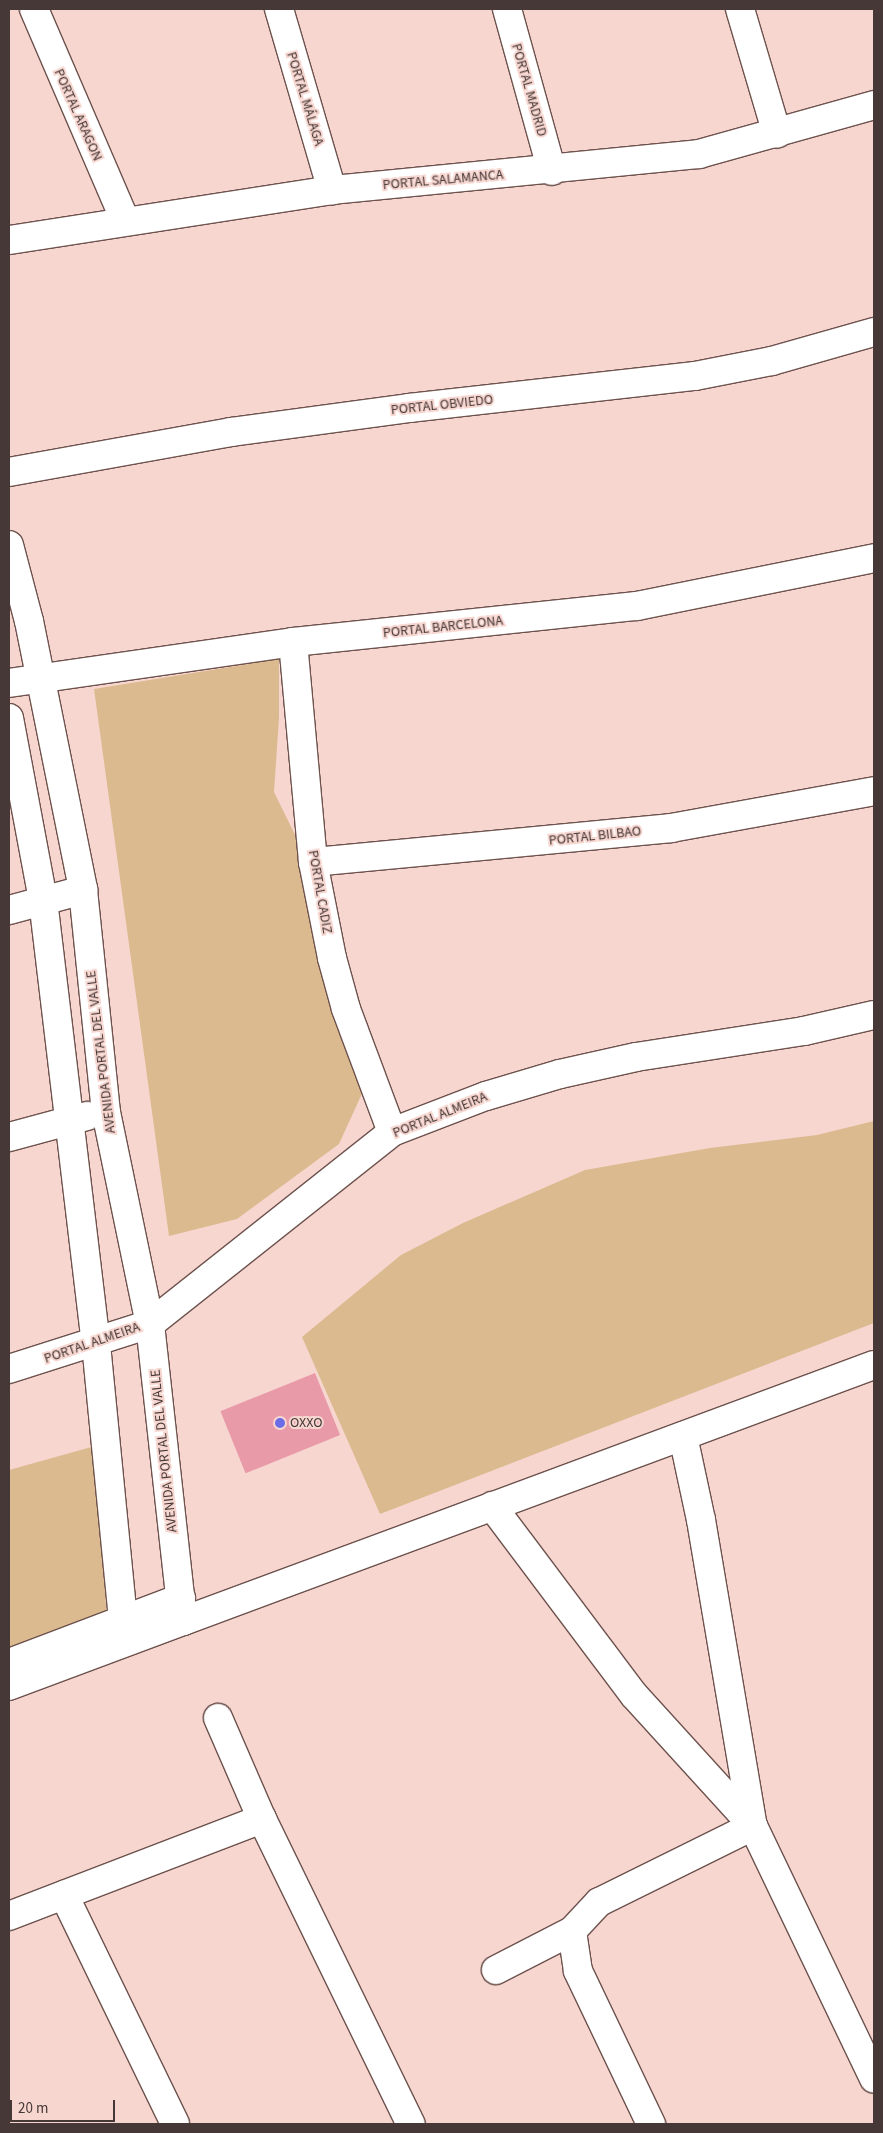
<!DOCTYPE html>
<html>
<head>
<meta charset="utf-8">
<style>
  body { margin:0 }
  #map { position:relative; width:883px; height:2133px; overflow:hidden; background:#f7d6d0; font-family:"Source Sans 3",sans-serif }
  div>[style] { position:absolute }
  .green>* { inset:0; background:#dbba8f }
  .building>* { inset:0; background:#e99aa8; transform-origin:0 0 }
  .roads { filter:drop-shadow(1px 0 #6d524d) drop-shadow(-1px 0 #6d524d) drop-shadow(0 1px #6d524d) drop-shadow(0 -1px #6d524d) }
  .minor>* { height:28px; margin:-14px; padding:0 14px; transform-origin:14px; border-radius:14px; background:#fff }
  .major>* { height:28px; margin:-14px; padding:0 14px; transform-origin:14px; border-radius:14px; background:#fff }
  .dots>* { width:14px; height:14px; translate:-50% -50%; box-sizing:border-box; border:2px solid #f7d6d0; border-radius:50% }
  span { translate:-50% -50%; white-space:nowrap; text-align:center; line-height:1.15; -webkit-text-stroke:4px #f7d6d0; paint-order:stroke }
  .street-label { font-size:14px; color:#453836 }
  .poi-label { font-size:14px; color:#453836 }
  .left { translate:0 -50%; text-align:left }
  .frame { position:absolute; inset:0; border:10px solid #453836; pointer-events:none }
  .scale { position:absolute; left:10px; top:2100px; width:105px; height:22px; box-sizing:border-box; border:2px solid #453836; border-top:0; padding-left:6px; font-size:15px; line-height:18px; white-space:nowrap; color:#453836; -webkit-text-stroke:4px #f7d6d0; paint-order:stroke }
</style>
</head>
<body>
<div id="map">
  <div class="green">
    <div style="clip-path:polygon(279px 659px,279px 718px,274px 792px,299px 843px,365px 1087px,339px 1144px,237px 1219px,169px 1236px,94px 689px)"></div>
    <div style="clip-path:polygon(874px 1121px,874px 1323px,380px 1514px,302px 1337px,401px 1255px,463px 1223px,585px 1170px,710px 1148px,817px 1135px)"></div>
    <div style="clip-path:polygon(95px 1446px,107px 1620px,9px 1653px,9px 1470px)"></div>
  </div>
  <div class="building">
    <div style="left:315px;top:1373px;width:67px;height:102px;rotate:68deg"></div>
  </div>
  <div class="roads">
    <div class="minor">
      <div style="left:34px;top:9px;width:230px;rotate:66.7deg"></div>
      <div style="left:279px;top:9px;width:189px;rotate:73.7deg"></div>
      <div style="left:507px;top:9px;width:168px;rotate:74.5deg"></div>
      <div style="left:740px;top:9px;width:130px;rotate:73.5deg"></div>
      <div style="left:9px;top:240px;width:327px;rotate:-8.8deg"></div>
      <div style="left:332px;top:190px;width:369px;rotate:-5.6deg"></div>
      <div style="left:699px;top:154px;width:182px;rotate:-15.6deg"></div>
      <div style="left:9px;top:472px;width:226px;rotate:-10.2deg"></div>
      <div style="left:231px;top:432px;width:180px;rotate:-7.7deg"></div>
      <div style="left:409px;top:408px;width:288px;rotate:-6.4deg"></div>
      <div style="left:695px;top:376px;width:78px;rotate:-11deg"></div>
      <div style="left:772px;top:361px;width:106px;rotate:-15.9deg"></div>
      <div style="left:9px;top:545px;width:79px;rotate:75.3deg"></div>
      <div style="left:29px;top:621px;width:274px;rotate:78.6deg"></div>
      <div style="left:83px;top:890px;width:223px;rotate:84.1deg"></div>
      <div style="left:106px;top:1112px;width:217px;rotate:78.3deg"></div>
      <div style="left:150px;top:1324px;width:299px;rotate:83.7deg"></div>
      <div style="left:183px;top:1621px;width:737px;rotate:-20.33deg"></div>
      <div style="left:293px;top:642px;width:221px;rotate:84.8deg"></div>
      <div style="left:313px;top:862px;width:98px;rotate:78.8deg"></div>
      <div style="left:332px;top:958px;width:53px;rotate:74.6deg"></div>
      <div style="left:346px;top:1009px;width:131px;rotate:69.5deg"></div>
      <div style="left:9px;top:683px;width:287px;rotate:-8.2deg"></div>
      <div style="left:293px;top:642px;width:346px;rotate:-6deg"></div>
      <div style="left:637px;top:606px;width:242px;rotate:-11.4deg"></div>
      <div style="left:9px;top:718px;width:185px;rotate:79.4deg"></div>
      <div style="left:43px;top:900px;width:447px;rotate:83.2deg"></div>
      <div style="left:96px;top:1344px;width:299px;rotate:84.4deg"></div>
      <div style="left:313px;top:862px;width:360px;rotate:-5.4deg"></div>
      <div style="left:671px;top:828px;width:206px;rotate:-10.3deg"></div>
      <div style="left:9px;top:910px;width:77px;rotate:-15.1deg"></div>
      <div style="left:9px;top:1137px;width:81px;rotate:-15.1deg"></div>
      <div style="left:9px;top:1369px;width:148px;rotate:-17.7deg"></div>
      <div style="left:150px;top:1324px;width:309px;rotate:-38.4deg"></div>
      <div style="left:392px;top:1132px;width:101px;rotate:-21deg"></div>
      <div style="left:486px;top:1096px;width:77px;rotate:-16.6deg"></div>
      <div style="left:560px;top:1074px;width:78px;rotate:-12.6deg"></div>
      <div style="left:636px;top:1057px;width:170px;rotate:-8.8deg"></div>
      <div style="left:804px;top:1031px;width:72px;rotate:-12.9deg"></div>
      <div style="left:683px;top:1436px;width:86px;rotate:77.9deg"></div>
      <div style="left:701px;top:1520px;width:310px;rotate:80.4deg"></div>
      <div style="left:753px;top:1826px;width:280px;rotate:64.4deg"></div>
      <div style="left:492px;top:1506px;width:236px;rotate:53.1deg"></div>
      <div style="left:634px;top:1695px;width:177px;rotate:47.7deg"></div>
      <div style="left:753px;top:1826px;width:172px;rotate:153.7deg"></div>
      <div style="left:599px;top:1902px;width:40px;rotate:133deg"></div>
      <div style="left:572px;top:1931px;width:40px;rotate:81.5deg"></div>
      <div style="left:578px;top:1971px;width:170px;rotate:64.5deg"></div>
      <div style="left:218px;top:1718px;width:110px;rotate:66.5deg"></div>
      <div style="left:262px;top:1819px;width:339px;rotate:64deg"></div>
      <div style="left:64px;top:1895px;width:254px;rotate:64.1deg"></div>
      <div style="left:9px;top:1916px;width:271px;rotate:-21deg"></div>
      <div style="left:496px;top:1970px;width:85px;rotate:-27.2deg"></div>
    </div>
    <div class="major">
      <div style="left:9px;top:1663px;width:184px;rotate:-20.7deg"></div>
      <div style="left:9px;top:1686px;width:186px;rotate:-20.5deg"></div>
    </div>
  </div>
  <div class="dots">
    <div style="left:280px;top:1423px;background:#6b6ce6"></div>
  </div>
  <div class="street-label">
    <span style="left:529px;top:90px;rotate:74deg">PORTAL MADRID</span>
    <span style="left:305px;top:99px;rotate:73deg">PORTAL MÁLAGA</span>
    <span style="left:78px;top:115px;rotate:66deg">PORTAL ARAGON</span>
    <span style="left:443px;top:180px;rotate:-5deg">PORTAL SALAMANCA</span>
    <span style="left:442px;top:405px;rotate:-6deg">PORTAL OBVIEDO</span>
    <span style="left:443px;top:627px;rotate:-6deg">PORTAL BARCELONA</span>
    <span style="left:595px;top:836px;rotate:-6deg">PORTAL BILBAO</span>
    <span style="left:320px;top:892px;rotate:80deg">PORTAL CADIZ</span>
    <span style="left:101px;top:1052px;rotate:-97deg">AVENIDA PORTAL DEL VALLE</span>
    <span style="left:440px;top:1115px;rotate:-22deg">PORTAL ALMEIRA</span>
    <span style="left:92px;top:1343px;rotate:-19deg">PORTAL ALMEIRA</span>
    <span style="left:164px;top:1451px;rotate:-96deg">AVENIDA PORTAL DEL VALLE</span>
  </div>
  <div class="poi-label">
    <span class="left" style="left:290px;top:1423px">OXXO</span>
  </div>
  <div class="frame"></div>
  <div class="scale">20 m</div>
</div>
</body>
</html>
